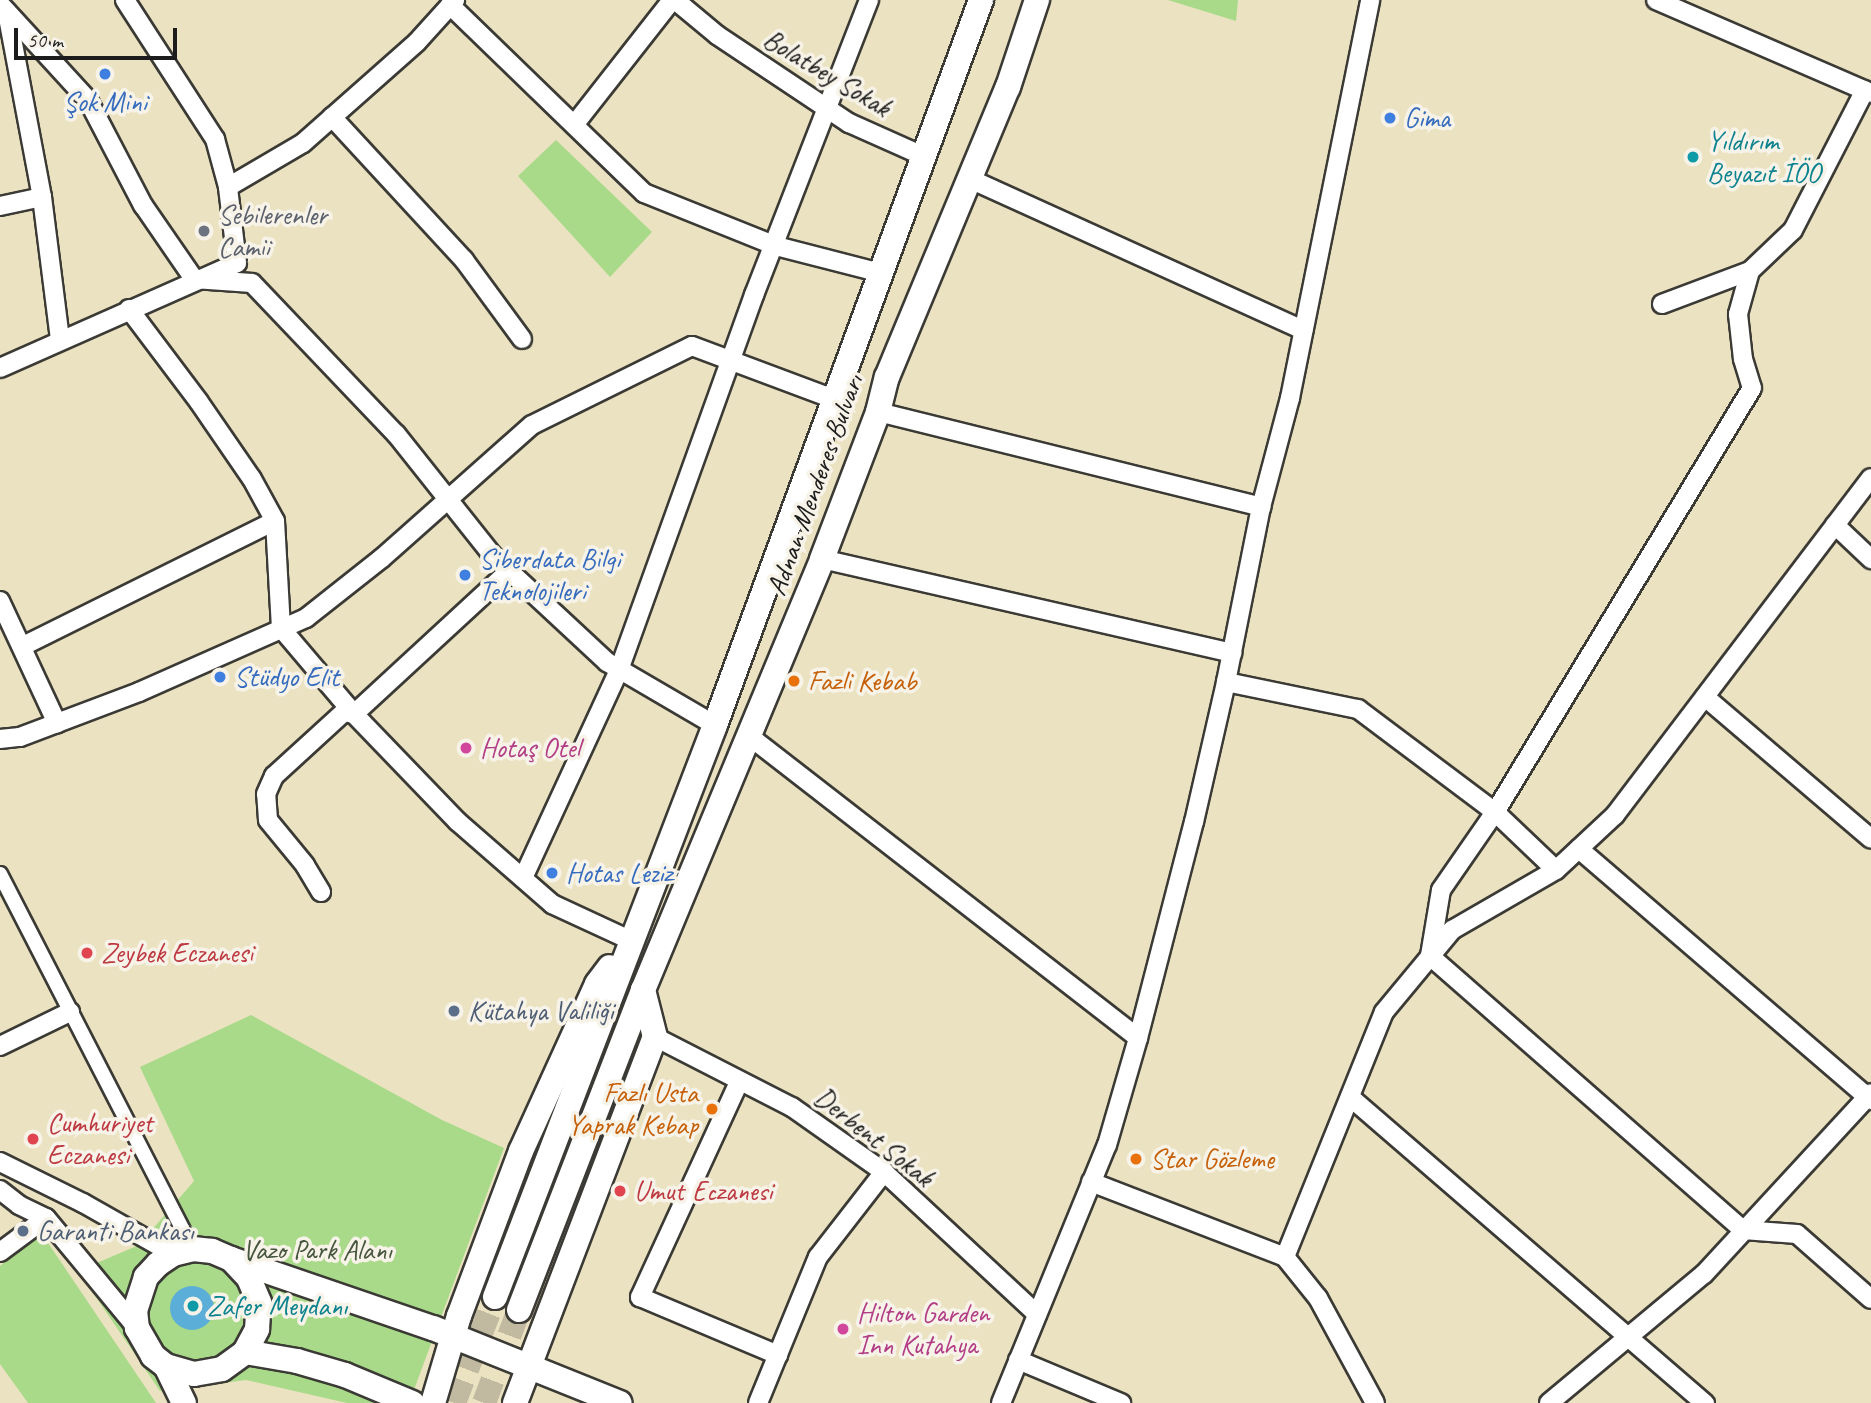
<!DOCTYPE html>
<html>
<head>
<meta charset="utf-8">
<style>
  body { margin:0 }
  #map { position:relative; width:1871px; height:1403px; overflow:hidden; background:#ebe2c1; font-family:Caveat,sans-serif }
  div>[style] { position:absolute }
  .green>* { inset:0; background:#a8da89 }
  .water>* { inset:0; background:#5baed7 }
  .round { border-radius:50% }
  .secondary-tunnel>* { height:24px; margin-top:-12px; transform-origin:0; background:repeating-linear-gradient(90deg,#c2baa0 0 24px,transparent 0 36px) }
  .roads { filter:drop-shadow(2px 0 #3b3a35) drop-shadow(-2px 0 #3b3a35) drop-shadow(0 2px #3b3a35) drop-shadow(0 -2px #3b3a35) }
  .pedestrian>* { height:14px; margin:-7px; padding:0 7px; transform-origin:7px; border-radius:7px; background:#fff }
  .minor>* { height:18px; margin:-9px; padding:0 9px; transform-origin:9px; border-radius:9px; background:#fff }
  .secondary>* { height:24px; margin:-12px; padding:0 12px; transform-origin:12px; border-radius:12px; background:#fff }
  .dots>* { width:19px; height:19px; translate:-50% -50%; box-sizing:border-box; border:4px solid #f7f3e8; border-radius:50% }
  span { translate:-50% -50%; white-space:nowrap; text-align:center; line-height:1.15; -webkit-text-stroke:7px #f7f3e8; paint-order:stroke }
  .street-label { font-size:28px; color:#1c1c1c }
  .shop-label { font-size:28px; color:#366cbe }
  .left { translate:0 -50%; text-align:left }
  .culture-label { font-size:28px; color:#0d838f }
  .worship-label { font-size:28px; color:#5b616d }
  .food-label { font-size:28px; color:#c56008 }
  .right { translate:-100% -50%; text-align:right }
  .hotel-label { font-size:28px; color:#b23c85 }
  .health-label { font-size:28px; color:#be3a42 }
  .service-label { font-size:28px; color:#4e5e75 }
  .park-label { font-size:28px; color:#46553d }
  .scale { position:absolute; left:14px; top:28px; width:163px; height:32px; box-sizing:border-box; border:4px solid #1c1c1c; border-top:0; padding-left:9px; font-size:21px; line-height:24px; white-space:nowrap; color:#1c1c1c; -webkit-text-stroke:5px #f7f3e8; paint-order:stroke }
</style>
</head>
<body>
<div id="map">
  <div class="green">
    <div style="clip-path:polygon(1168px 0,1238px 0,1236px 21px)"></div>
    <div style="clip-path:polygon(556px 140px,652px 232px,610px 277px,518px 176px)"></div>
    <div style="clip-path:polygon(251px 1015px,442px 1120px,504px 1148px,409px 1403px,347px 1403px,246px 1380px,160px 1391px,78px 1271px,139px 1245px,194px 1181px,140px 1067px)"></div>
    <div style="clip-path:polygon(40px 1231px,156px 1403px,28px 1403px,0 1364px,0 1266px)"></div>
  </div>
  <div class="water">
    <div class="round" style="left:170px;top:1286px;width:44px;height:44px"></div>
  </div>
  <div class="secondary-tunnel">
    <div style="left:454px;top:1403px;width:114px;rotate:-68.9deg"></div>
    <div style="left:484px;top:1403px;width:99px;rotate:-69.4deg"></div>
  </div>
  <div class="roads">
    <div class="pedestrian">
      <div style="left:0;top:874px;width:422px;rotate:62.8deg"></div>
    </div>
    <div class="minor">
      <div style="left:125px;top:0;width:166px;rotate:57.1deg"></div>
      <div style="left:215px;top:139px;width:50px;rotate:74.8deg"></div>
      <div style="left:675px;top:0;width:55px;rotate:39.8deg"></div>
      <div style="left:717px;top:35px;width:159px;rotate:33.7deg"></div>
      <div style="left:849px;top:123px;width:81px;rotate:24deg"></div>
      <div style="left:1656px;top:0;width:234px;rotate:23.4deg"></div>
      <div style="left:0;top:4px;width:130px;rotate:47.5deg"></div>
      <div style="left:88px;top:100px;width:119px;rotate:62.4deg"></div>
      <div style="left:143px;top:205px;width:90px;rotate:55.4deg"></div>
      <div style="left:194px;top:279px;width:58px;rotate:3.9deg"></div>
      <div style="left:252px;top:283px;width:209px;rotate:46.4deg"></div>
      <div style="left:396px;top:434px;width:156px;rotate:51.5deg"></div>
      <div style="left:493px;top:556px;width:156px;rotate:42.9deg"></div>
      <div style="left:607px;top:662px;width:125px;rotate:30.3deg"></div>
      <div style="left:450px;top:5px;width:270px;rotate:44.1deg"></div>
      <div style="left:644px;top:193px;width:142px;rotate:21.9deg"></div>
      <div style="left:776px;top:246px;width:108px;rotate:14.4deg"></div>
      <div style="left:7px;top:12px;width:188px;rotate:79.3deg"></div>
      <div style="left:42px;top:197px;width:144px;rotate:82.8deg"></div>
      <div style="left:332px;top:117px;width:195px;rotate:47.3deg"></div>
      <div style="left:464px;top:260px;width:98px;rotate:53.7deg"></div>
      <div style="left:574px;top:125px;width:159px;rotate:-51.9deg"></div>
      <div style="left:970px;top:179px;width:366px;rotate:24.4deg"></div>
      <div style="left:0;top:206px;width:43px;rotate:-12.1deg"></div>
      <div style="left:1750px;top:271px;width:45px;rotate:105.6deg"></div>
      <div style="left:1738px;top:314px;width:45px;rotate:83.7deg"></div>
      <div style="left:1743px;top:359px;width:30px;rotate:73deg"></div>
      <div style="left:1752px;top:388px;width:496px;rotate:121.2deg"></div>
      <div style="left:1495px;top:812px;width:95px;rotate:124.7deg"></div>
      <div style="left:1441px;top:890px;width:67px;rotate:99.5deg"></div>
      <div style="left:1430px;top:956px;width:416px;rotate:41.2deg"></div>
      <div style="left:1743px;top:1230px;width:54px;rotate:4.2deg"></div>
      <div style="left:1797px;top:1234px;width:98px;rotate:41.3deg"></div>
      <div style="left:1662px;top:304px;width:94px;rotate:-20.6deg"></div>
      <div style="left:1750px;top:271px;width:59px;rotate:-43.6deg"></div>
      <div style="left:1793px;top:230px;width:157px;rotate:-62.8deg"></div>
      <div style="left:129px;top:309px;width:116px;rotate:53deg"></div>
      <div style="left:199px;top:402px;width:93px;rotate:55.5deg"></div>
      <div style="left:252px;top:479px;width:48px;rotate:61.3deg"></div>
      <div style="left:275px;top:521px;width:107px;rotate:86.8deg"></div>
      <div style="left:281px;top:628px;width:113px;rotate:49.7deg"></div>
      <div style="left:354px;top:714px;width:149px;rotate:46.1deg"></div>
      <div style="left:457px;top:821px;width:126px;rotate:41.1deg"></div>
      <div style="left:552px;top:904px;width:86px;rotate:24.8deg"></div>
      <div style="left:0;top:368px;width:259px;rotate:-23.9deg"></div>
      <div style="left:237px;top:263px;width:77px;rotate:-96.8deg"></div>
      <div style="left:228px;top:187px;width:87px;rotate:-30.4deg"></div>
      <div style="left:303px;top:143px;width:152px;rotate:-41.5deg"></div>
      <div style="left:417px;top:42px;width:57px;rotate:-47.9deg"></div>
      <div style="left:878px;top:412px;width:395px;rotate:13.9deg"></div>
      <div style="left:1835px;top:525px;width:50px;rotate:43.4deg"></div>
      <div style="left:822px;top:559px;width:421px;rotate:12.9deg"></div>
      <div style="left:0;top:601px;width:135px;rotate:65deg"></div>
      <div style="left:23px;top:646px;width:281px;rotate:-26.4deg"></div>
      <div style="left:1226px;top:682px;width:135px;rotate:11.6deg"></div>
      <div style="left:1358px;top:709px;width:171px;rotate:36.9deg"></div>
      <div style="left:1495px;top:812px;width:84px;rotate:43.6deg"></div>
      <div style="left:1705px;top:697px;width:218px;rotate:40.5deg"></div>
      <div style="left:749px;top:736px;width:492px;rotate:37.8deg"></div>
      <div style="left:0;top:739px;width:20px;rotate:-6deg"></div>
      <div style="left:20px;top:737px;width:127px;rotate:-20.7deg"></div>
      <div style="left:139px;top:692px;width:183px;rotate:-23.9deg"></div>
      <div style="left:306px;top:618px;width:97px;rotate:-38.3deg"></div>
      <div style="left:382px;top:558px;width:200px;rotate:-41.6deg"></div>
      <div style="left:532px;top:425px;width:178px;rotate:-26.3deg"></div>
      <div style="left:692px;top:346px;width:152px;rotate:20.5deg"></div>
      <div style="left:1579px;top:849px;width:385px;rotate:40.7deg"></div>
      <div style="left:523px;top:878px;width:229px;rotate:-65.2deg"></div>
      <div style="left:619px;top:670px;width:399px;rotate:-70.2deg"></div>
      <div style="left:754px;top:295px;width:317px;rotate:-68.7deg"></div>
      <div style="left:321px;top:892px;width:31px;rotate:-121deg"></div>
      <div style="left:305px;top:865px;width:58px;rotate:-129.4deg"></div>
      <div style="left:268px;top:820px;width:26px;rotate:-94deg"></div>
      <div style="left:266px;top:794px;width:20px;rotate:-66deg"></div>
      <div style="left:274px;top:776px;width:95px;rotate:-42.4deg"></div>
      <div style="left:344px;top:712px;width:10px;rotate:11deg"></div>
      <div style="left:354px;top:714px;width:211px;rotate:-42.7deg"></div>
      <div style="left:655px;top:1037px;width:154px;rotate:27.1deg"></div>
      <div style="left:792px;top:1107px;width:113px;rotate:35.2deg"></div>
      <div style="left:884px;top:1172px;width:209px;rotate:42.9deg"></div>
      <div style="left:0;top:1046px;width:78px;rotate:-25.9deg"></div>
      <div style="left:739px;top:1082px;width:237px;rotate:114.7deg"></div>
      <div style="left:640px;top:1297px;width:150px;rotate:22.8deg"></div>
      <div style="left:1350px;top:1097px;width:469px;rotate:40.8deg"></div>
      <div style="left:0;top:1162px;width:93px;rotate:26.3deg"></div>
      <div style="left:83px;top:1203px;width:103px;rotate:29.5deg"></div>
      <div style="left:1091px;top:1182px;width:208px;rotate:21.1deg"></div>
      <div style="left:1285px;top:1257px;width:53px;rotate:51.2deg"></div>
      <div style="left:1318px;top:1298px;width:119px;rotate:61.5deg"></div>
      <div style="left:0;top:1190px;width:24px;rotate:38deg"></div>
      <div style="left:19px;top:1205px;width:30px;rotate:26deg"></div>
      <div style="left:46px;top:1218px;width:143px;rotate:50.4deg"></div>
      <div style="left:0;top:1252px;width:57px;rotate:-36.5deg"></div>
      <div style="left:1285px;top:1257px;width:264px;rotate:-68deg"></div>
      <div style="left:1384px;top:1012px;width:107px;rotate:-50.3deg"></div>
      <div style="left:1452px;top:930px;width:120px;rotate:-30deg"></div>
      <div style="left:1556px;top:870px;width:81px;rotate:-43deg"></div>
      <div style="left:1615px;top:815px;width:423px;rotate:-52.8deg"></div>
      <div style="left:1018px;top:1360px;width:112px;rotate:22.7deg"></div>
      <div style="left:758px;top:1403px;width:158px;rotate:-67.7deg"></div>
      <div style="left:818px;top:1257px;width:108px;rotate:-52.2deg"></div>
      <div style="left:1001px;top:1403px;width:279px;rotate:-67.7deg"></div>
      <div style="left:1107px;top:1145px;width:111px;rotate:-73.8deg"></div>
      <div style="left:1138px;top:1038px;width:223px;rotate:-75.5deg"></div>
      <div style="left:1194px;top:822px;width:144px;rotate:-77.1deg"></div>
      <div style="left:1226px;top:682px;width:178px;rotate:-78.7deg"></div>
      <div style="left:1261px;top:507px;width:113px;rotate:-75.1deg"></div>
      <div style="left:1290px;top:398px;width:406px;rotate:-78.6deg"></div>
      <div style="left:1549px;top:1403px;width:202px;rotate:-39.8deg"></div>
      <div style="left:1704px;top:1274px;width:246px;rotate:-47.3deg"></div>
    </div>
    <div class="secondary">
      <div style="left:234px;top:1260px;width:210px;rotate:18.9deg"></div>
      <div style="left:433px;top:1328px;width:201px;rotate:21.9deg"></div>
      <div style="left:495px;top:1297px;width:613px;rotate:-68.96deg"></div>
      <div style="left:715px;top:725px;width:772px;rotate:-69.85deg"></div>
      <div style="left:519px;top:1310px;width:343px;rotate:-68.8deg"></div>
      <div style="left:643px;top:990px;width:467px;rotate:-67.4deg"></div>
      <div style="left:822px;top:559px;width:157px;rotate:-69.1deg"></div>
      <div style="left:878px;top:412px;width:36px;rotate:-76deg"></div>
      <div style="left:887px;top:377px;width:314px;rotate:-67.4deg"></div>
      <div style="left:1008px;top:87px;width:92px;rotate:-71.6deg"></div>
      <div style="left:245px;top:1352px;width:26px;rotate:-62deg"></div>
      <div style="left:257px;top:1329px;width:27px;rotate:-86deg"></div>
      <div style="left:259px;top:1302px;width:26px;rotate:-113deg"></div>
      <div style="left:249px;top:1278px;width:26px;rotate:-133deg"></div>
      <div style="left:231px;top:1259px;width:21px;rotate:-157deg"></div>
      <div style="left:212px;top:1251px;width:19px;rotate:-174deg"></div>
      <div style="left:193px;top:1249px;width:21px;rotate:166deg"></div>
      <div style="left:173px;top:1254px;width:18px;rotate:146deg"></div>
      <div style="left:158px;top:1264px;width:18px;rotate:133deg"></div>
      <div style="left:146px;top:1277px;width:35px;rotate:108deg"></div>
      <div style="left:135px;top:1310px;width:18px;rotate:84deg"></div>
      <div style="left:137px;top:1328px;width:32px;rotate:60deg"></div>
      <div style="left:153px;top:1356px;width:16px;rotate:38deg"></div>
      <div style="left:166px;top:1366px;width:29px;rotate:16deg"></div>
      <div style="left:194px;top:1374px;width:28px;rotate:-10deg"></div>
      <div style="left:222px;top:1369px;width:29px;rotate:-36deg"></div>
      <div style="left:245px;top:1352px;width:53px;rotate:9.8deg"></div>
      <div style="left:297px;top:1361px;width:50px;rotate:16.3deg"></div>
      <div style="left:345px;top:1375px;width:73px;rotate:22.7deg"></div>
      <div style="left:166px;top:1366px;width:41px;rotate:64.1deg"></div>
      <div style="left:433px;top:1403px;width:91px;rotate:-73.4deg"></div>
      <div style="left:459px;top:1316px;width:176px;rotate:-69.4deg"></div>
      <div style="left:521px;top:1151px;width:183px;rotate:-65.5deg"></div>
      <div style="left:597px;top:984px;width:21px;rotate:-53deg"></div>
      <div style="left:515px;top:1403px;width:392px;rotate:-69.1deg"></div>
      <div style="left:655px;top:1037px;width:49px;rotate:-104.3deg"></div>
    </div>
  </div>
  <div class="dots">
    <div style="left:105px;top:74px;background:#3f7fe0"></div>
    <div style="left:1390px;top:118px;background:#3f7fe0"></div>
    <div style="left:1693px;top:157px;background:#0f9aa8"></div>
    <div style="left:204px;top:231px;background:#6b7280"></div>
    <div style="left:465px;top:575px;background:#3f7fe0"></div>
    <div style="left:220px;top:677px;background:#3f7fe0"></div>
    <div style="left:794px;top:681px;background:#e8710a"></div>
    <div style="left:466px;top:748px;background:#d1479c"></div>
    <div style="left:552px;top:873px;background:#3f7fe0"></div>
    <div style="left:87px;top:953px;background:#e0444e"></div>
    <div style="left:454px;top:1011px;background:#5c6f8a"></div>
    <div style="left:712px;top:1109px;background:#e8710a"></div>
    <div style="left:33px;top:1139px;background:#e0444e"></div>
    <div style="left:1136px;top:1159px;background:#e8710a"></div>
    <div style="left:620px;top:1191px;background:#e0444e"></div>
    <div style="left:23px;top:1231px;background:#5c6f8a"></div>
    <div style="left:193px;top:1306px;background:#0f9aa8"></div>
    <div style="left:843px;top:1329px;background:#d1479c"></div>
  </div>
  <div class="street-label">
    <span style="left:827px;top:73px;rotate:31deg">Bolatbey Sokak</span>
    <span style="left:815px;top:485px;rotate:-70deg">Adnan Menderes Bulvarı</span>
    <span style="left:874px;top:1137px;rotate:38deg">Derbent Sokak</span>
  </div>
  <div class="shop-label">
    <span style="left:105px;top:102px">Şok Mini</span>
    <span class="left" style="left:1404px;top:118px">Gima</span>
    <span class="left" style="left:479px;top:575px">Siberdata Bilgi<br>Teknolojileri</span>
    <span class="left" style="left:234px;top:677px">Stüdyo Elit</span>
    <span class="left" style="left:566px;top:873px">Hotas Leziz</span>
  </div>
  <div class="culture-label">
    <span class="left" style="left:1707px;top:157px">Yıldırım<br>Beyazıt İÖO</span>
    <span class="left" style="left:207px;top:1306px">Zafer Meydanı</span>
  </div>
  <div class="worship-label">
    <span class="left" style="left:218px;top:231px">Sebilerenler<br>Camii</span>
  </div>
  <div class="food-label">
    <span class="left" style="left:808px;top:681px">Fazli Kebab</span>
    <span class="right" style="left:698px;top:1109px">Fazlı Usta<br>Yaprak Kebap</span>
    <span class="left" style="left:1150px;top:1159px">Star Gözleme</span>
  </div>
  <div class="hotel-label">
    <span class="left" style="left:480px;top:748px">Hotaş Otel</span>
    <span class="left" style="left:857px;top:1329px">Hilton Garden<br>Inn Kutahya</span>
  </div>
  <div class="health-label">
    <span class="left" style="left:101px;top:953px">Zeybek Eczanesi</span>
    <span class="left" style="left:47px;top:1139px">Cumhuriyet<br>Eczanesi</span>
    <span class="left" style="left:634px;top:1191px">Umut Eczanesi</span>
  </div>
  <div class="service-label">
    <span class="left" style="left:468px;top:1011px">Kütahya Valiliği</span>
    <span class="left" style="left:37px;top:1231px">Garanti Bankası</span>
  </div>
  <div class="park-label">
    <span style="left:317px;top:1250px">Vazo Park Alanı</span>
  </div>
  <div class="scale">50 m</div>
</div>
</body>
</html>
